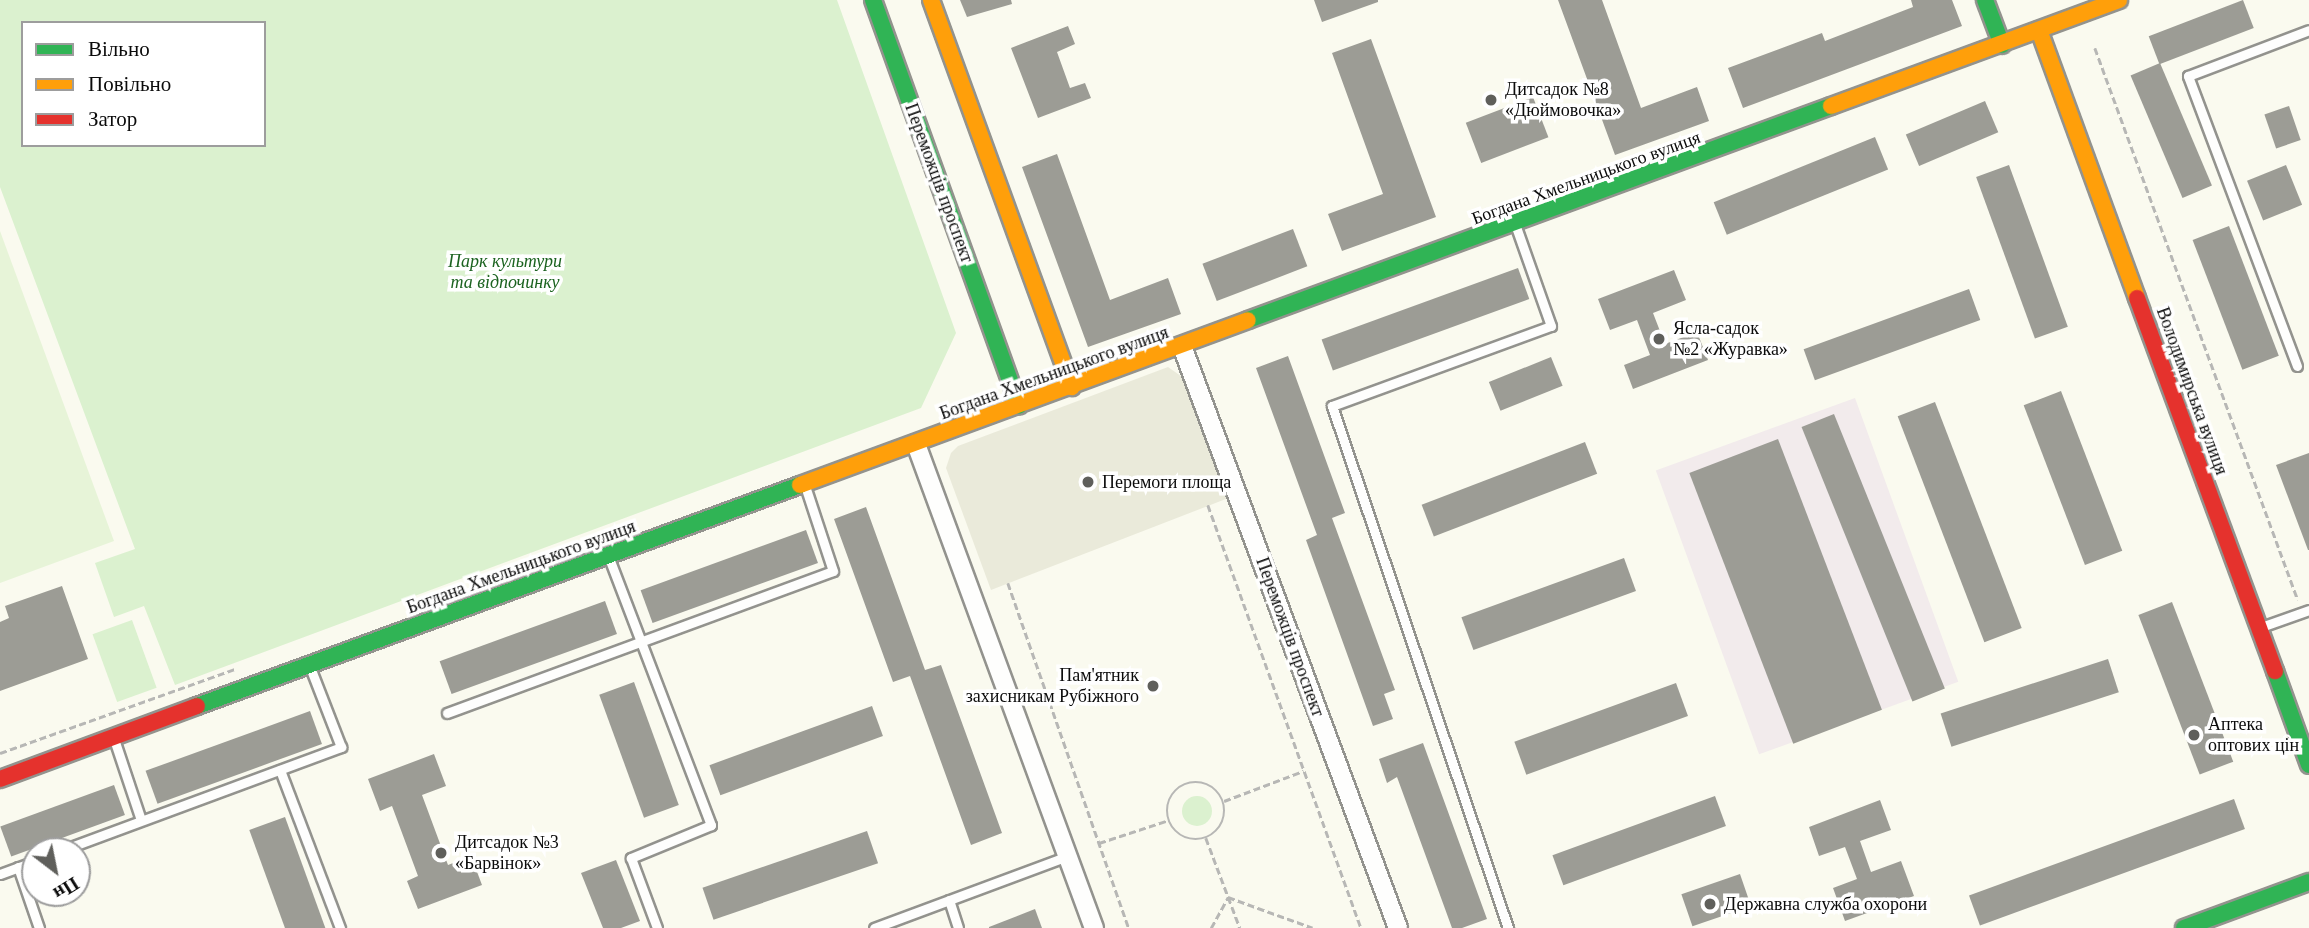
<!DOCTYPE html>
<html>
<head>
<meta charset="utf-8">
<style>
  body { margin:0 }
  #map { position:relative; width:2309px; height:928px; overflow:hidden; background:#fafaef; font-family:Georgia,serif }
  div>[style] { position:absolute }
  .industrial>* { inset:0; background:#f2ebec; transform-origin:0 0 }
  .green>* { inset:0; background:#dbf1cf; transform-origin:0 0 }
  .round { border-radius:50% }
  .pitch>* { inset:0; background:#e7f4d8 }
  .plaza>* { inset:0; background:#eaeada }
  .building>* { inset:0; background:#9c9c95; transform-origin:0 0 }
  .path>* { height:2.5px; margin-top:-1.25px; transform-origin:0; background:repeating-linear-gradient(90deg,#b7b7b5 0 7px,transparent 0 10.5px) }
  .path>.ring { margin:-1.25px; padding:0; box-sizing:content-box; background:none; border:2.5px solid #b7b7b5; border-radius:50% }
  .roads { filter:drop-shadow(2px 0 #93938e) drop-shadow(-2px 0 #93938e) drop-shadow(0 2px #93938e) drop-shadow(0 -2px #93938e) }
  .lane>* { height:9px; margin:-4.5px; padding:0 4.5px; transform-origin:4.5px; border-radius:4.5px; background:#fefefd }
  .street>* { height:18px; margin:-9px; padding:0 9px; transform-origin:9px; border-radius:9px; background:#fefefd }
  .fast>* { height:16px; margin:-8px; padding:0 8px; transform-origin:8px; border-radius:8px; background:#30b455 }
  .slow>* { height:16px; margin:-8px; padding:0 8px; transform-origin:8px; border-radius:8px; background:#ff9f0a }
  .jam>* { height:16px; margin:-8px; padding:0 8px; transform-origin:8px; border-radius:8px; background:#e5322d }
  .dots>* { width:19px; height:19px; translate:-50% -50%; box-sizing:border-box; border:4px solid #fff; border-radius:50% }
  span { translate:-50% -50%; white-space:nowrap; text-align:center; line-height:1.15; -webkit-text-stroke:7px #fff; paint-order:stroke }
  .poi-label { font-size:18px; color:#0b0b0b }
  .left { translate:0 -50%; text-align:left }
  .right { translate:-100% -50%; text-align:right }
  .street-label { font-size:18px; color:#0b0b0b }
  .park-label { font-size:18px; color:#1c6320; font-style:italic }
  .legend { position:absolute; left:21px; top:21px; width:245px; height:126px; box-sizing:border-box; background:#fff; border:2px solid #9d9d9d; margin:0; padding:9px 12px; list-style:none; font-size:21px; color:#0b0b0b }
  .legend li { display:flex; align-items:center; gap:14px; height:35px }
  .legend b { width:35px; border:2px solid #9d9d9d }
  .north { position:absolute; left:21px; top:837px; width:70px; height:70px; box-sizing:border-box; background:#fff; border:2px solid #9d9d9d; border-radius:50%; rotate:148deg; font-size:19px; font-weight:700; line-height:28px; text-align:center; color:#0b0b0b }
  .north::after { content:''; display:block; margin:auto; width:24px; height:32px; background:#5f5f5b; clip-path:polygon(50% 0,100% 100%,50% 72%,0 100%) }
</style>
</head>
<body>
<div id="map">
  <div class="industrial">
    <div style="left:1855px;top:398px;width:302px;height:212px;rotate:70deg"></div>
  </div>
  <div class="green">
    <div style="clip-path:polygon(evenodd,0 0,837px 0,956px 333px,921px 408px,175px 685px,144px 606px,114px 617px,95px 563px,135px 549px,0 187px,0 0,23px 23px,264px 23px,264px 145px,23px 145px,23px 23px)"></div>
    <div style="left:132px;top:620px;width:72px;height:42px;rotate:70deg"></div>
    <div class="round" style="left:1182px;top:796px;width:30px;height:30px"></div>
  </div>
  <div class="pitch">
    <div style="clip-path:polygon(0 231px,114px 541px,0 583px)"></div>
  </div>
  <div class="plaza">
    <div style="clip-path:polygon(1168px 367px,1188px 381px,1231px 497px,991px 590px,946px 468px,951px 453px,958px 446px)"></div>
  </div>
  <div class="building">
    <div style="clip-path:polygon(960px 0,1011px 0,1012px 4px,967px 17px)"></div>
    <div style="clip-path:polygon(1314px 0,1378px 0,1378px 2px,1322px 22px)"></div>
    <div style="clip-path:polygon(1558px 0,1602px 0,1641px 108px,1697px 87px,1709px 121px,1615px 155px)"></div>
    <div style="clip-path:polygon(1911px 0,1952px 0,1962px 26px,1743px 108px,1728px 68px,1822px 33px,1825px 41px,1913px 7px)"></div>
    <div style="left:2243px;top:0;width:30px;height:101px;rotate:69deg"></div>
    <div style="clip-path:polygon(1068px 26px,1075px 44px,1057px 52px,1070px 88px,1085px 83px,1091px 98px,1038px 118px,1011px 48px)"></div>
    <div style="clip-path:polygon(1371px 39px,1436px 217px,1342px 251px,1328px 214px,1383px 194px,1332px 53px)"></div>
    <div style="left:2160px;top:63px;width:133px;height:32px;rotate:67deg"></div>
    <div style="left:1533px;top:97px;width:43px;height:72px;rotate:69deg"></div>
    <div style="left:1985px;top:101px;width:34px;height:86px;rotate:67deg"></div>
    <div style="left:2289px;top:106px;width:36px;height:26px;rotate:71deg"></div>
    <div style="left:1875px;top:137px;width:35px;height:174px;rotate:68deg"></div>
    <div style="clip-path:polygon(1057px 154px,1110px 300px,1168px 278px,1181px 314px,1088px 347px,1022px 167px)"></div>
    <div style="left:2009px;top:165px;width:172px;height:35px;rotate:70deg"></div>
    <div style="left:2286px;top:165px;width:43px;height:42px;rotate:68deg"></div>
    <div style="left:2229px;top:226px;width:139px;height:39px;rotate:69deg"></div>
    <div style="left:1293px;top:229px;width:40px;height:97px;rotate:69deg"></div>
    <div style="left:1518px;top:268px;width:33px;height:209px;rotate:70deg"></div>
    <div style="clip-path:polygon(1674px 270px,1686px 300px,1653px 313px,1665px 344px,1697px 332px,1708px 360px,1633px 389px,1624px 365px,1650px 355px,1637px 320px,1610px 330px,1598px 299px)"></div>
    <div style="left:1969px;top:289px;width:33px;height:176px;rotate:70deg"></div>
    <div style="clip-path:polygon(1288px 356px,1345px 513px,1332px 518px,1395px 690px,1384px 694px,1393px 719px,1373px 726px,1306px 540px,1317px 535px,1256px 368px)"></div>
    <div style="left:1551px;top:357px;width:31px;height:67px;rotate:68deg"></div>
    <div style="left:2061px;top:391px;width:171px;height:40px;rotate:69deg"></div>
    <div style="left:1935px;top:402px;width:242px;height:40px;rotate:69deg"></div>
    <div style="left:1834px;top:414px;width:296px;height:35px;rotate:68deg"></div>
    <div style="left:1778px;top:439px;width:290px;height:95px;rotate:69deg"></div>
    <div style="left:1585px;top:442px;width:34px;height:175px;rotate:69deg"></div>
    <div style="clip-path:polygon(2309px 453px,2309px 550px,2308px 550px,2276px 465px)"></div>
    <div style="clip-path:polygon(866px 507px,925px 670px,941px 665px,1002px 833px,971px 845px,910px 676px,893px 682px,834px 519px)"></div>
    <div style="left:806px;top:530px;width:35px;height:176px;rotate:70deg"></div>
    <div style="left:1624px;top:558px;width:35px;height:173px;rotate:70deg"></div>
    <div style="clip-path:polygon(62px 586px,88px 659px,0 691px,0 622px,9px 618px,5px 606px)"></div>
    <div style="left:605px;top:601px;width:35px;height:176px;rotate:70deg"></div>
    <div style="left:2172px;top:602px;width:171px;height:36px;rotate:69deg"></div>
    <div style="left:2108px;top:659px;width:35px;height:176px;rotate:72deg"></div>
    <div style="left:634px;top:682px;width:131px;height:37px;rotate:70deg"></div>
    <div style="left:1676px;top:683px;width:35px;height:172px;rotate:70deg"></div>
    <div style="left:872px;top:706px;width:32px;height:173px;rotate:70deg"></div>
    <div style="left:310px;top:711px;width:35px;height:175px;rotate:70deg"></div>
    <div style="clip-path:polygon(1423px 743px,1487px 919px,1462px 928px,1452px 928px,1397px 777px,1387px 783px,1379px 759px)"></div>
    <div style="clip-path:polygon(434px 754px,446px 786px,422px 795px,448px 865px,471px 856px,482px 885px,418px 909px,407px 881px,418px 876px,392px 806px,380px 811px,368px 779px)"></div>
    <div style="left:114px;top:785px;width:32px;height:121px;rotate:70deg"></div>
    <div style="left:1715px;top:796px;width:32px;height:173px;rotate:70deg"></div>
    <div style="left:2234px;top:799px;width:32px;height:282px;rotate:70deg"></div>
    <div style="clip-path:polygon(1880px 800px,1891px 830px,1860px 841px,1871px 872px,1901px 861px,1914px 896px,1845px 921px,1833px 888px,1857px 879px,1845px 847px,1819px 856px,1809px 827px)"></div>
    <div style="left:285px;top:817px;width:118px;height:38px;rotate:70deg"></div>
    <div style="left:867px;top:831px;width:34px;height:174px;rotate:71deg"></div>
    <div style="clip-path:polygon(616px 860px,640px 921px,621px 928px,603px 928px,581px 873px)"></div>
    <div style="left:1740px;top:874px;width:34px;height:62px;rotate:71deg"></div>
    <div style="clip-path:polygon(1035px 909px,1042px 928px,989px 928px,989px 927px)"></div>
  </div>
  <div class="path">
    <div style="left:2095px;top:48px;width:588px;rotate:69.81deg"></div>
    <div style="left:1208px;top:505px;width:450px;rotate:70.1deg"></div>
    <div style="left:1008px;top:583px;width:366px;rotate:70.7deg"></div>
    <div style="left:0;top:753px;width:249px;rotate:-19.7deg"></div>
    <div class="ring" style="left:1167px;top:782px;width:55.5px;height:55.5px"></div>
    <div style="left:1224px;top:801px;width:85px;rotate:-20.8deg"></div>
    <div style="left:1206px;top:838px;width:96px;rotate:69.3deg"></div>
    <div style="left:1099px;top:843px;width:74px;rotate:-18.2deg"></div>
    <div style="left:1211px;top:928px;width:35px;rotate:-61deg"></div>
    <div style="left:1228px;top:897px;width:90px;rotate:20deg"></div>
  </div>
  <div class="roads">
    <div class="lane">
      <div style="left:2297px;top:366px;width:310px;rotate:-110.6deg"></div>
      <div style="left:2188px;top:76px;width:129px;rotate:-20.8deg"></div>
      <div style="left:609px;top:558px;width:286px;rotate:69.1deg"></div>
      <div style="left:711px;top:825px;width:87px;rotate:157.6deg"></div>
      <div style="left:631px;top:858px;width:75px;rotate:69.6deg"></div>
      <div style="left:2261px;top:627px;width:51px;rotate:-19.5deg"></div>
      <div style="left:447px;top:713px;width:411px;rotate:-20.2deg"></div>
      <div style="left:833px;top:571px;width:89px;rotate:-108.2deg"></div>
      <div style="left:114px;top:739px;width:85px;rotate:71.6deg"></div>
      <div style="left:280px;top:770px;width:169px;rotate:69.2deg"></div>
      <div style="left:60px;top:851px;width:300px;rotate:-20.3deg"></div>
      <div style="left:341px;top:747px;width:86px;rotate:-111.2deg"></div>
      <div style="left:18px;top:867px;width:65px;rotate:71deg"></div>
      <div style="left:0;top:874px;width:37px;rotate:-20deg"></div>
      <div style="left:949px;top:900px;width:29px;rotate:72deg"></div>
      <div style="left:874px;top:928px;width:207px;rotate:-20.4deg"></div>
      <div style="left:1508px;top:928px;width:551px;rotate:-108.63deg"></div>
      <div style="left:1332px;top:406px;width:233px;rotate:-20.1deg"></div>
      <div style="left:1551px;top:326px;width:108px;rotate:-109.4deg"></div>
    </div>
    <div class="street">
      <div style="left:1182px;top:346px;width:621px;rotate:69.64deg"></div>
      <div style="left:916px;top:444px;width:516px;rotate:69.81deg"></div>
    </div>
    <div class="fast">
      <div style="left:873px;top:0;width:431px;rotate:70.2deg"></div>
      <div style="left:1985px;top:0;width:48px;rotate:69.3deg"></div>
      <div style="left:1248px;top:320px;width:621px;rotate:-20.16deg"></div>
      <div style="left:2275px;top:671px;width:100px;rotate:70.1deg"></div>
      <div style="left:197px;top:706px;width:642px;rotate:-20.13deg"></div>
      <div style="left:2184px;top:928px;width:133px;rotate:-20.2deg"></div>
    </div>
    <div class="slow">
      <div style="left:931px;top:0;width:412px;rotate:70deg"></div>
      <div style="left:2039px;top:30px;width:285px;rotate:69.9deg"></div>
      <div style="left:1831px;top:106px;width:307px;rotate:-20.2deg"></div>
      <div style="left:800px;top:485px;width:477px;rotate:-20.2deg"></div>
    </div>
    <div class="jam">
      <div style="left:2137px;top:298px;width:398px;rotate:69.7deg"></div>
      <div style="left:0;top:779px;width:210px;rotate:-20.3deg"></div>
    </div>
  </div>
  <div class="dots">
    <div style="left:1491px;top:100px;background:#5f5f5b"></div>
    <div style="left:1659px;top:339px;background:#5f5f5b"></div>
    <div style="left:1088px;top:482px;background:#5f5f5b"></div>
    <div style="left:1153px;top:686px;background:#5f5f5b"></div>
    <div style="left:2194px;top:735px;background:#5f5f5b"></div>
    <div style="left:441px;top:853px;background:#5f5f5b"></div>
    <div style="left:1710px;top:904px;background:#5f5f5b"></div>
  </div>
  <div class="poi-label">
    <span class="left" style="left:1505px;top:100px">Дитсадок №8<br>«Дюймовочка»</span>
    <span class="left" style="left:1673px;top:339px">Ясла-садок<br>№2 «Журавка»</span>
    <span class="left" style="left:1102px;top:482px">Перемоги площа</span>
    <span class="right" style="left:1139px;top:686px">Пам'ятник<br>захисникам Рубіжного</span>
    <span class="left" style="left:2208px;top:735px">Аптека<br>оптових цін</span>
    <span class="left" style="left:455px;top:853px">Дитсадок №3<br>«Барвінок»</span>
    <span class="left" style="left:1724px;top:904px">Державна служба охорони</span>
  </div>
  <div class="street-label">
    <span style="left:1586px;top:178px;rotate:-20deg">Богдана Хмельницького вулиця</span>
    <span style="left:939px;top:183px;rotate:70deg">Переможців проспект</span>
    <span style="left:1054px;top:373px;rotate:-20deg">Богдана Хмельницького вулиця</span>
    <span style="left:2192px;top:391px;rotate:70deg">Володимирська вулиця</span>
    <span style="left:521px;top:567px;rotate:-20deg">Богдана Хмельницького вулиця</span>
    <span style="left:1290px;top:637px;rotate:70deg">Переможців проспект</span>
  </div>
  <div class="park-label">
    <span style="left:505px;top:272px">Парк культури<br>та відпочинку</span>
  </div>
  <ul class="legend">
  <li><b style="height:9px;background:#30b455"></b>Вільно</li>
  <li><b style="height:9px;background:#ff9f0a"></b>Повільно</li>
  <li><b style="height:9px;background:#e5322d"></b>Затор</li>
  </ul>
  <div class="north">Пн</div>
</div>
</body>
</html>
